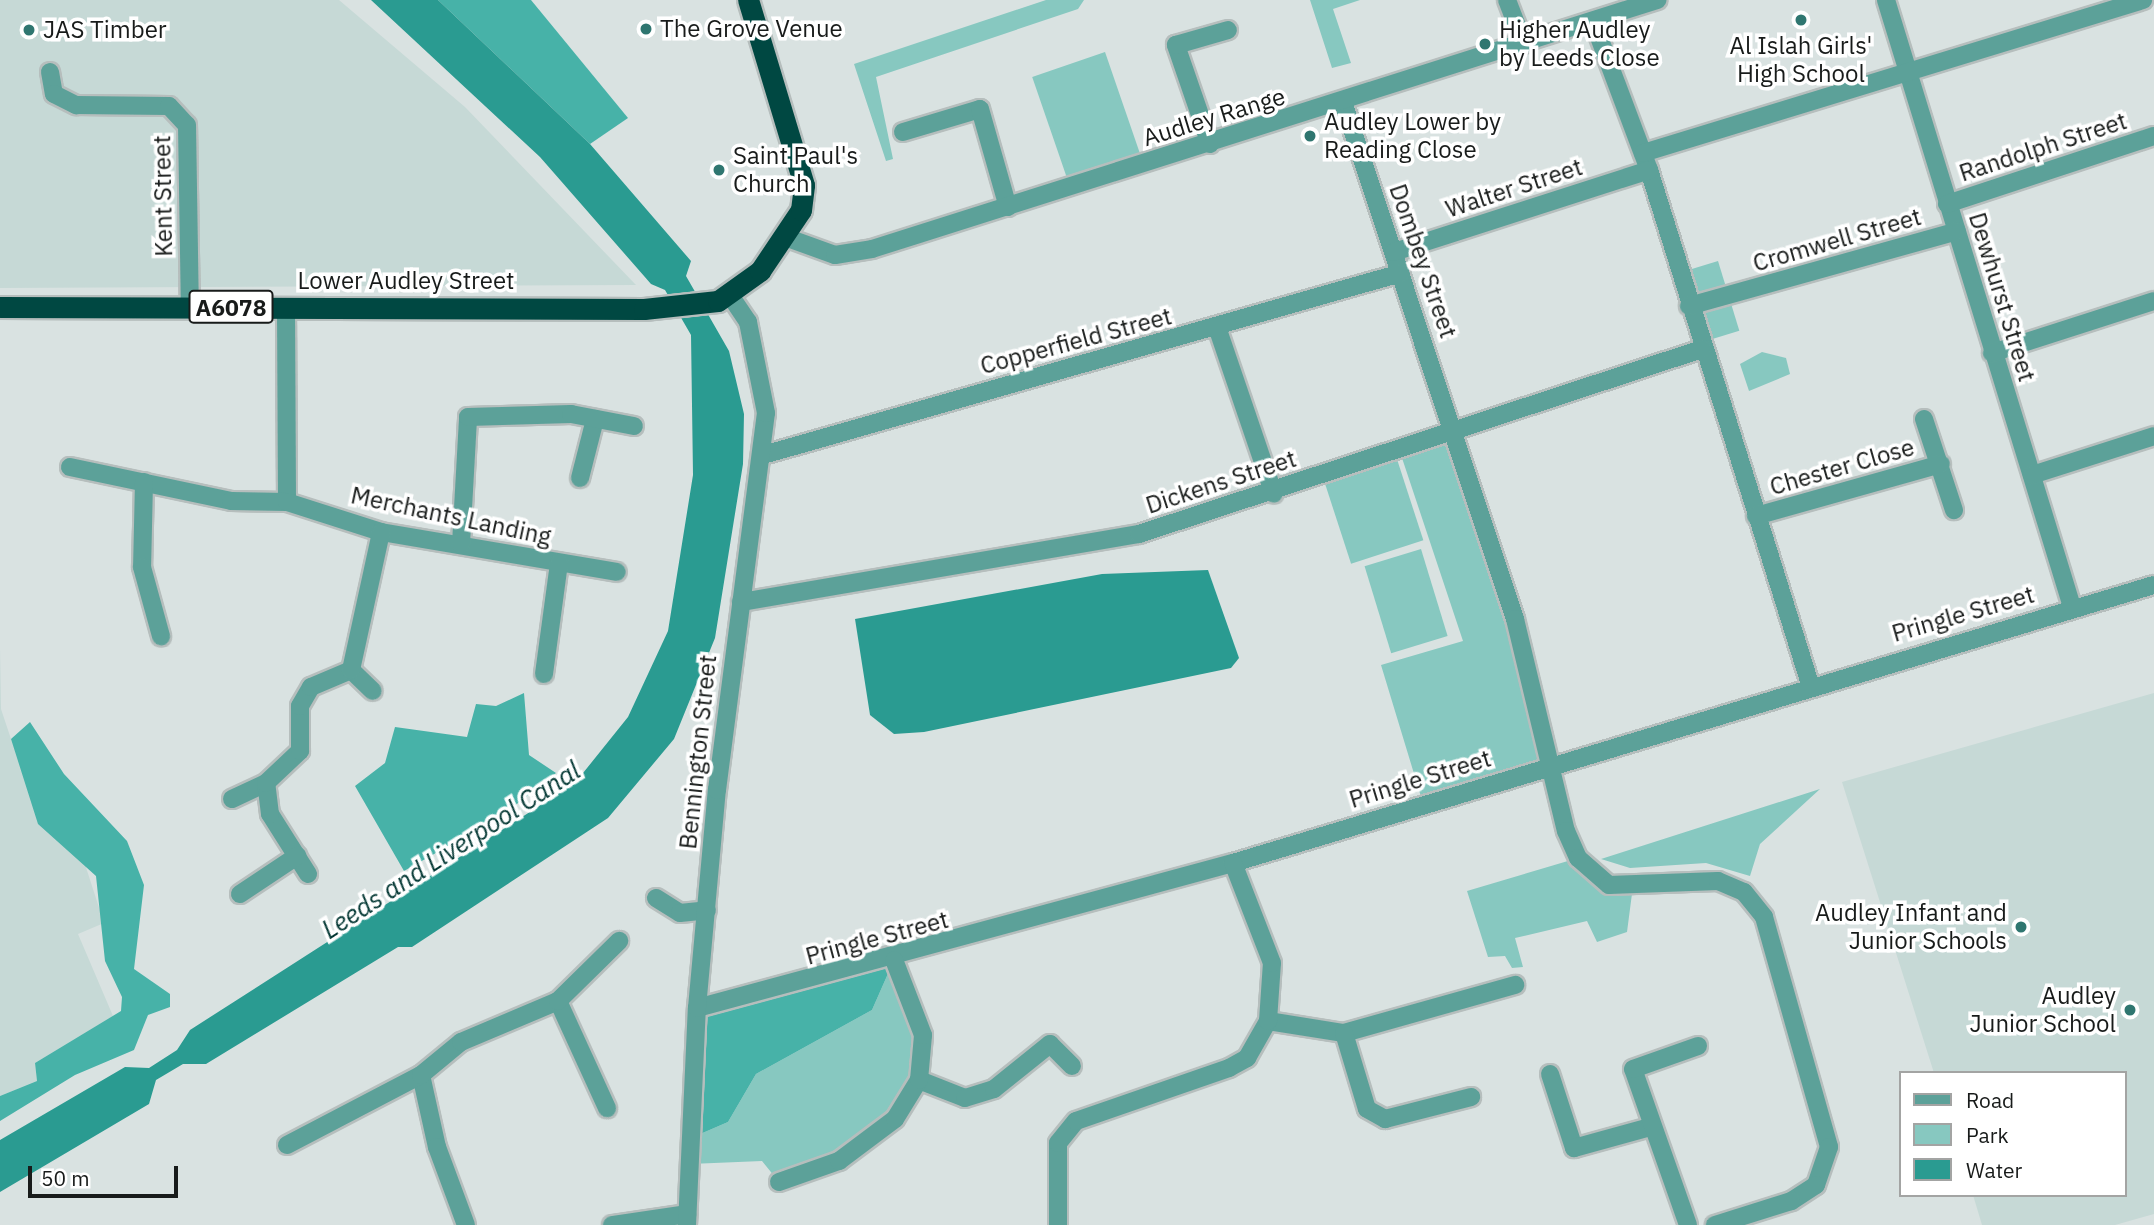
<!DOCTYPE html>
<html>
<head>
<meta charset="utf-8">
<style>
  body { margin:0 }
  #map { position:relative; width:2154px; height:1225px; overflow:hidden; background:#d9e2e1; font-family:"IBM Plex Sans",sans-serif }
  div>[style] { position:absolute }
  .built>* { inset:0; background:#c6d9d6 }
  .green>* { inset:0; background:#87c8c0; transform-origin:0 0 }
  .forest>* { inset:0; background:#47b2a8 }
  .water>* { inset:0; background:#2a9b91 }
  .roads { filter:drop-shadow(2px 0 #b6bebd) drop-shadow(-2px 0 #b6bebd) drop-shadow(0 2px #b6bebd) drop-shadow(0 -2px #b6bebd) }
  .minor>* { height:18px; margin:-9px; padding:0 9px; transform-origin:9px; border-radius:9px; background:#5ca199 }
  .highway>* { height:21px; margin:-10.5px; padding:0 10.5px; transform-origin:10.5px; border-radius:10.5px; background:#004842 }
  .dots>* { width:19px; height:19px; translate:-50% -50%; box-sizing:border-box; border:4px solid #fff; border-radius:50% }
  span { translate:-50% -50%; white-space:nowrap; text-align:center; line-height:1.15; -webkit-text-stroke:7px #fff; paint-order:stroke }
  .shield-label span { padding:2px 5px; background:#fff; border:2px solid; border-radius:5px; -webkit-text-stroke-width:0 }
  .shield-label { font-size:23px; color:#181b1a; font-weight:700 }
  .poi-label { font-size:24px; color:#181b1a }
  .left { translate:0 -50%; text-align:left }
  .right { translate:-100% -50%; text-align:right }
  .street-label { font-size:24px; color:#181b1a }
  .water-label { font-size:26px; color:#043834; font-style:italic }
  .legend { position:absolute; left:1899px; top:1071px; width:228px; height:126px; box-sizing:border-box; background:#fff; border:2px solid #a3a4a3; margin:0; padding:9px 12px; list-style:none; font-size:21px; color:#181b1a }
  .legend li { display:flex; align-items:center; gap:14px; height:35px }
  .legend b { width:35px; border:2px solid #a3a4a3 }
  .scale { position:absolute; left:28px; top:1166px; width:150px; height:32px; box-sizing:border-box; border:4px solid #181b1a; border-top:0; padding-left:9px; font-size:21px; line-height:24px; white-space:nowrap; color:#181b1a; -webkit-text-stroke:5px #fff; paint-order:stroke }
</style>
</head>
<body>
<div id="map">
  <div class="built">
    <div style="clip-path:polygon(0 0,339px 0,465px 107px,636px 285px,0 288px)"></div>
    <div style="clip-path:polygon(0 648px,1px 709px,11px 739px,36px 804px,81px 852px,104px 923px,78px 934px,113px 1016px,35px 1063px,37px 1081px,0 1096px)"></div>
    <div style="clip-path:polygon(2154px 693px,2154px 1214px,2115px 1225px,1982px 1225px,1973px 1195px,2124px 1195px,2124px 1073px,1934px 1073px,1842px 782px)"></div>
  </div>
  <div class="green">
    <div style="clip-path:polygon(1046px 0,1084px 0,1078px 9px,876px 77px,893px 159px,886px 161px,854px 64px)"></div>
    <div style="clip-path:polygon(1310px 0,1360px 0,1333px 9px,1351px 63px,1332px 68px)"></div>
    <div style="left:1105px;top:52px;width:119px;height:77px;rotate:71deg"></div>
    <div style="left:1718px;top:261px;width:73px;height:41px;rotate:73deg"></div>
    <div style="clip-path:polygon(1762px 352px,1786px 358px,1790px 374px,1749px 391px,1740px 364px)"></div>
    <div style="clip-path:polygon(1448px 436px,1553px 763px,1422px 800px,1381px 665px,1463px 641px,1400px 452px)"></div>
    <div style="left:1394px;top:450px;width:95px;height:76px;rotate:72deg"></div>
    <div style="left:1421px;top:549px;width:91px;height:59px;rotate:73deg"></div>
    <div style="clip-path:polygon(1820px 789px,1760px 844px,1750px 876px,1706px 863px,1630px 868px,1601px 859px)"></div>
    <div style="clip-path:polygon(1578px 858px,1594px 876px,1633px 886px,1627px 932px,1597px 942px,1587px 921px,1515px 938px,1523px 967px,1512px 968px,1505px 956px,1488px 957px,1467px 891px)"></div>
    <div style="clip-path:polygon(894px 960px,923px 1035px,919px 1080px,895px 1119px,839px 1161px,779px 1182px,762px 1161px,690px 1164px,691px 1138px,728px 1122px,756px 1074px,872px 1010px)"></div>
  </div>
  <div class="forest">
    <div style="clip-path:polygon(438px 0,531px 0,628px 118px,590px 144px)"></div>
    <div style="clip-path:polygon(524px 693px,529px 755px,556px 773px,503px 815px,404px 871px,355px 786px,385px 763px,395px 727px,467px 737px,476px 704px,496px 706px)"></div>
    <div style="clip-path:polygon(30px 722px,64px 774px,127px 841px,144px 885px,134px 969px,170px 994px,170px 1007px,148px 1015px,134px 1050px,75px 1075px,0 1121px,0 1096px,37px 1081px,35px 1063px,121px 1011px,122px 997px,105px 961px,96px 876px,38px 824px,11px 739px)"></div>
    <div style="clip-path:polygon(894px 960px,872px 1010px,756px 1074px,728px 1122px,691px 1138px,697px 1008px)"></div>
  </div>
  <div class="water">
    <div style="clip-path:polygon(371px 0,438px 0,590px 144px,691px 261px,686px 276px,729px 351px,744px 414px,743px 464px,715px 638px,674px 739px,608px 818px,412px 947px,398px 947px,206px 1064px,183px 1064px,156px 1080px,149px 1104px,0 1192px,0 1140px,125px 1067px,149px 1068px,177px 1050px,190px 1030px,575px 783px,628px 717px,668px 631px,693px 475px,691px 335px,665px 290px,651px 284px,540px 157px)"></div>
    <div style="clip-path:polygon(1208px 570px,1239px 658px,1231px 668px,924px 732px,894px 734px,870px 715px,855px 619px,1102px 574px)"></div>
  </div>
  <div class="roads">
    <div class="minor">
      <div style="left:1507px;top:0;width:47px;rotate:68.9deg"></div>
      <div style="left:1886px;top:0;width:635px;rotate:72.96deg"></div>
      <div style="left:1593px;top:21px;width:159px;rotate:69.4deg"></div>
      <div style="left:1649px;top:170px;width:539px;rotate:72.61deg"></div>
      <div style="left:50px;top:72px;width:22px;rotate:80deg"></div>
      <div style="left:54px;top:94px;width:25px;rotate:27deg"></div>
      <div style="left:76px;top:105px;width:93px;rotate:0.6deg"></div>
      <div style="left:169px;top:106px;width:26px;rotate:47deg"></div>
      <div style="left:187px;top:125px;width:182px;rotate:89.1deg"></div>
      <div style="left:1343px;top:102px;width:545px;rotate:71.6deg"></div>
      <div style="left:1515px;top:619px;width:218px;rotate:76.5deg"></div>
      <div style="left:1566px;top:831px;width:30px;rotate:66deg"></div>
      <div style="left:1578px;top:858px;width:41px;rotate:41.1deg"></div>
      <div style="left:1609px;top:885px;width:109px;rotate:-2.1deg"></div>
      <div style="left:1718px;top:881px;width:28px;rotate:23deg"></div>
      <div style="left:1744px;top:892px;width:32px;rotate:51deg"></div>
      <div style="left:1764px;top:917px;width:239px;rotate:74.2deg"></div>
      <div style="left:1829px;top:1147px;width:40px;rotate:108.9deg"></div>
      <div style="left:1816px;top:1185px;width:30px;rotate:147deg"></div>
      <div style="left:1791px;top:1201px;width:80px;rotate:162.5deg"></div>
      <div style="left:903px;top:132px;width:80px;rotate:-16.6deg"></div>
      <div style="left:980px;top:109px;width:102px;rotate:74.1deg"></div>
      <div style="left:1210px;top:144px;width:105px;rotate:-109deg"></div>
      <div style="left:1176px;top:45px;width:54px;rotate:-16.1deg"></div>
      <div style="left:1643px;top:153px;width:523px;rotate:-17.01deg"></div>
      <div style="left:1947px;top:204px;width:218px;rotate:-18.2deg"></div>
      <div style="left:785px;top:237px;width:53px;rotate:19.8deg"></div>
      <div style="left:835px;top:255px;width:37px;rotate:-9deg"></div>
      <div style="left:872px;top:249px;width:824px;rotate:-17.6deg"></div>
      <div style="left:1394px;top:252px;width:268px;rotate:-17.8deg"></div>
      <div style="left:1689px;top:306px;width:278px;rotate:-15.6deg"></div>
      <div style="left:286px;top:307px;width:195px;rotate:89.7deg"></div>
      <div style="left:1217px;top:327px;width:176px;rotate:71.2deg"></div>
      <div style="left:1992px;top:353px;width:170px;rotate:-17.8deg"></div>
      <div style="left:1924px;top:419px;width:96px;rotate:71.8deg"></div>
      <div style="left:763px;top:455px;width:663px;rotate:-15.92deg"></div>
      <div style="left:70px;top:467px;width:165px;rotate:11.9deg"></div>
      <div style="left:231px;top:501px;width:56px;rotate:1deg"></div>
      <div style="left:287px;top:502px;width:99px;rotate:17.7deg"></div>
      <div style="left:381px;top:532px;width:239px;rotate:9.6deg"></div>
      <div style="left:2032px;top:475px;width:128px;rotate:-17.7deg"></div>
      <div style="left:580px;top:478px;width:61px;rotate:-75.7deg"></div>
      <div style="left:144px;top:482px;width:85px;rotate:91.3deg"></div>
      <div style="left:142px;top:567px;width:72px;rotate:74.6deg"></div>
      <div style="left:1756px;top:516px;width:192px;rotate:-15.7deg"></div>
      <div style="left:461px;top:544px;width:127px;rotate:-86.8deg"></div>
      <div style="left:468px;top:417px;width:103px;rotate:-1.7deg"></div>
      <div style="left:571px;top:414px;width:64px;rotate:10.8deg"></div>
      <div style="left:741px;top:602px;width:404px;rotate:-9.7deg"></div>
      <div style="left:1139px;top:534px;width:593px;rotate:-18.19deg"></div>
      <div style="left:351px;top:670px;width:30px;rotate:44deg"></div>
      <div style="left:544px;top:674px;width:112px;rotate:-82.3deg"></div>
      <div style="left:232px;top:799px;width:38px;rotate:-25deg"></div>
      <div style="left:308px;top:874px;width:71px;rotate:-122.3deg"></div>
      <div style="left:270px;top:814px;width:31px;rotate:-97deg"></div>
      <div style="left:266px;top:783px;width:47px;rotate:-43.3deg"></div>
      <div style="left:300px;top:751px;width:45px;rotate:-90deg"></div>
      <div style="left:300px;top:706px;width:22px;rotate:-60deg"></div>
      <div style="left:311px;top:687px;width:43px;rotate:-23deg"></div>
      <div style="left:351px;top:670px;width:141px;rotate:-77.7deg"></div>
      <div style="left:240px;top:894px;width:69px;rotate:-33.7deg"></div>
      <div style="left:656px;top:898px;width:28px;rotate:32deg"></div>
      <div style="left:680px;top:913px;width:27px;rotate:-6deg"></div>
      <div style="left:558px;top:1001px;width:118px;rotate:65.4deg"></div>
      <div style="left:697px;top:1008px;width:555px;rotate:-15.14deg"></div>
      <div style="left:1233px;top:863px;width:962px;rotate:-16.8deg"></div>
      <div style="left:1268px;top:1021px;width:77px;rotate:9deg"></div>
      <div style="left:1344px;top:1033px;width:178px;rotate:-15.7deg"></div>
      <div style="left:1344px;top:1033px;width:79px;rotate:73.2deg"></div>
      <div style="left:1367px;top:1109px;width:21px;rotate:29deg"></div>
      <div style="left:1385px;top:1119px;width:89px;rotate:-14.3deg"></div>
      <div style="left:1550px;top:1074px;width:78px;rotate:72deg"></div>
      <div style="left:1574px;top:1148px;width:79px;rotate:-15.4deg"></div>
      <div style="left:421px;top:1075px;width:74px;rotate:77.5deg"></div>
      <div style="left:437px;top:1147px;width:83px;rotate:69.6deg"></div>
      <div style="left:919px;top:1080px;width:49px;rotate:21.4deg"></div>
      <div style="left:965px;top:1098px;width:30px;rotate:-17deg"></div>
      <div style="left:994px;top:1089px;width:72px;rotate:-38.8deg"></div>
      <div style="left:1050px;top:1044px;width:31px;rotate:45deg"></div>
      <div style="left:287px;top:1145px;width:151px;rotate:-27.6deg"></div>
      <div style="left:421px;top:1075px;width:52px;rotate:-39.5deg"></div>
      <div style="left:461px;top:1042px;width:105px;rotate:-22.9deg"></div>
      <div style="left:558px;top:1001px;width:86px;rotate:-44.5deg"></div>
      <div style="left:779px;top:1182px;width:64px;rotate:-19.3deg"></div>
      <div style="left:839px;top:1161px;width:70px;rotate:-36.9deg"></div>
      <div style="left:895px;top:1119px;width:46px;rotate:-58.4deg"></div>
      <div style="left:919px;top:1080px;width:45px;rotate:-84.9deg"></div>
      <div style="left:923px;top:1035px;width:80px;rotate:-111.1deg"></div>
      <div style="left:612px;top:1225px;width:76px;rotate:-8.3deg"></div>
      <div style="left:687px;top:1225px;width:217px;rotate:-87.4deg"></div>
      <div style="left:697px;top:1008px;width:219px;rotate:-84.8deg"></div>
      <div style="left:717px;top:790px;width:380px;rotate:-82.6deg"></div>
      <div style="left:766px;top:413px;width:93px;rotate:-101.2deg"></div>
      <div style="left:748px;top:322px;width:34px;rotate:-124deg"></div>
      <div style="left:1058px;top:1225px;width:82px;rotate:-90deg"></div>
      <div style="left:1058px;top:1143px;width:28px;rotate:-51deg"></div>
      <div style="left:1076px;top:1121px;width:162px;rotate:-19.1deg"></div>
      <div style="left:1229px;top:1068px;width:21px;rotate:-29deg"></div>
      <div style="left:1247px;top:1058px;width:43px;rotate:-60.4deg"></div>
      <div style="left:1268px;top:1021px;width:58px;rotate:-86.1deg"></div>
      <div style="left:1272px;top:963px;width:107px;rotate:-111.3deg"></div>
      <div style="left:1688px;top:1225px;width:165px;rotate:-109.4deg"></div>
      <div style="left:1633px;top:1069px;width:69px;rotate:-19.5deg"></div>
    </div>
    <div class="highway">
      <div style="left:0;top:307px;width:644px;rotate:0.18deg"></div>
      <div style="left:644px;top:309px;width:74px;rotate:-6.2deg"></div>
      <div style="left:718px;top:301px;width:52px;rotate:-35.5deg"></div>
      <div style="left:760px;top:271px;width:73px;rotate:-56.1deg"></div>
      <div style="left:801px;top:210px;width:25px;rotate:-83deg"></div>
      <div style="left:804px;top:185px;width:193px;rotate:-106.8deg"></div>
    </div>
  </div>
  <div class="dots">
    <div style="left:1801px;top:20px;background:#2f7670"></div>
    <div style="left:646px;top:29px;background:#2f7670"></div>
    <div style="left:29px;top:30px;background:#2f7670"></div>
    <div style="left:1485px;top:44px;background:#2f7670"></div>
    <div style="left:1310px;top:136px;background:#2f7670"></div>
    <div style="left:719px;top:170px;background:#2f7670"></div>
    <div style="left:2021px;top:927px;background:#2f7670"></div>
    <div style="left:2130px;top:1010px;background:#2f7670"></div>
  </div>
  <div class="shield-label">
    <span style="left:231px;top:307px">A6078</span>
  </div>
  <div class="poi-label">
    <span class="left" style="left:660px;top:29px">The Grove Venue</span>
    <span class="left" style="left:43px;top:30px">JAS Timber</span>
    <span class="left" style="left:1499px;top:44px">Higher Audley<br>by Leeds Close</span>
    <span style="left:1801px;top:60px">Al Islah Girls'<br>High School</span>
    <span class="left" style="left:1324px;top:136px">Audley Lower by<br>Reading Close</span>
    <span class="left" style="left:733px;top:170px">Saint Paul's<br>Church</span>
    <span class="right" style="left:2007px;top:927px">Audley Infant and<br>Junior Schools</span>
    <span class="right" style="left:2116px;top:1010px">Audley<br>Junior School</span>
  </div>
  <div class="street-label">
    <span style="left:1214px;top:117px;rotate:-17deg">Audley Range</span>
    <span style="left:2043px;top:147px;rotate:-18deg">Randolph Street</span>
    <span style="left:1514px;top:188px;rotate:-18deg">Walter Street</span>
    <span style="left:163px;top:196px;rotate:-91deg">Kent Street</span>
    <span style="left:1837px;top:240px;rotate:-16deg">Cromwell Street</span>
    <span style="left:1423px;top:261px;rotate:71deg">Dombey Street</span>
    <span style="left:406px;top:281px">Lower Audley Street</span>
    <span style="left:2002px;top:297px;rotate:73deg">Dewhurst Street</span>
    <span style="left:1076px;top:341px;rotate:-15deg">Copperfield Street</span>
    <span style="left:1842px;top:467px;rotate:-16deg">Chester Close</span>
    <span style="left:1221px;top:482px;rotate:-18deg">Dickens Street</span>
    <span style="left:451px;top:516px;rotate:12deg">Merchants Landing</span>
    <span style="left:1963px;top:614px;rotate:-16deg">Pringle Street</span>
    <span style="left:698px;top:752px;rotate:-84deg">Bennington Street</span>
    <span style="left:1420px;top:779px;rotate:-17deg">Pringle Street</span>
    <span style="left:877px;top:938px;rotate:-15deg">Pringle Street</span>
  </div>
  <div class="water-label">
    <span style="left:451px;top:850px;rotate:-33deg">Leeds and Liverpool Canal</span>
  </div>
  <ul class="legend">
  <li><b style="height:9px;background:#5ca199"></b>Road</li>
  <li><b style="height:19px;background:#87c8c0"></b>Park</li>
  <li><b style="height:19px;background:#2a9b91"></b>Water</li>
  </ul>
  <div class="scale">50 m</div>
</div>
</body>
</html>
